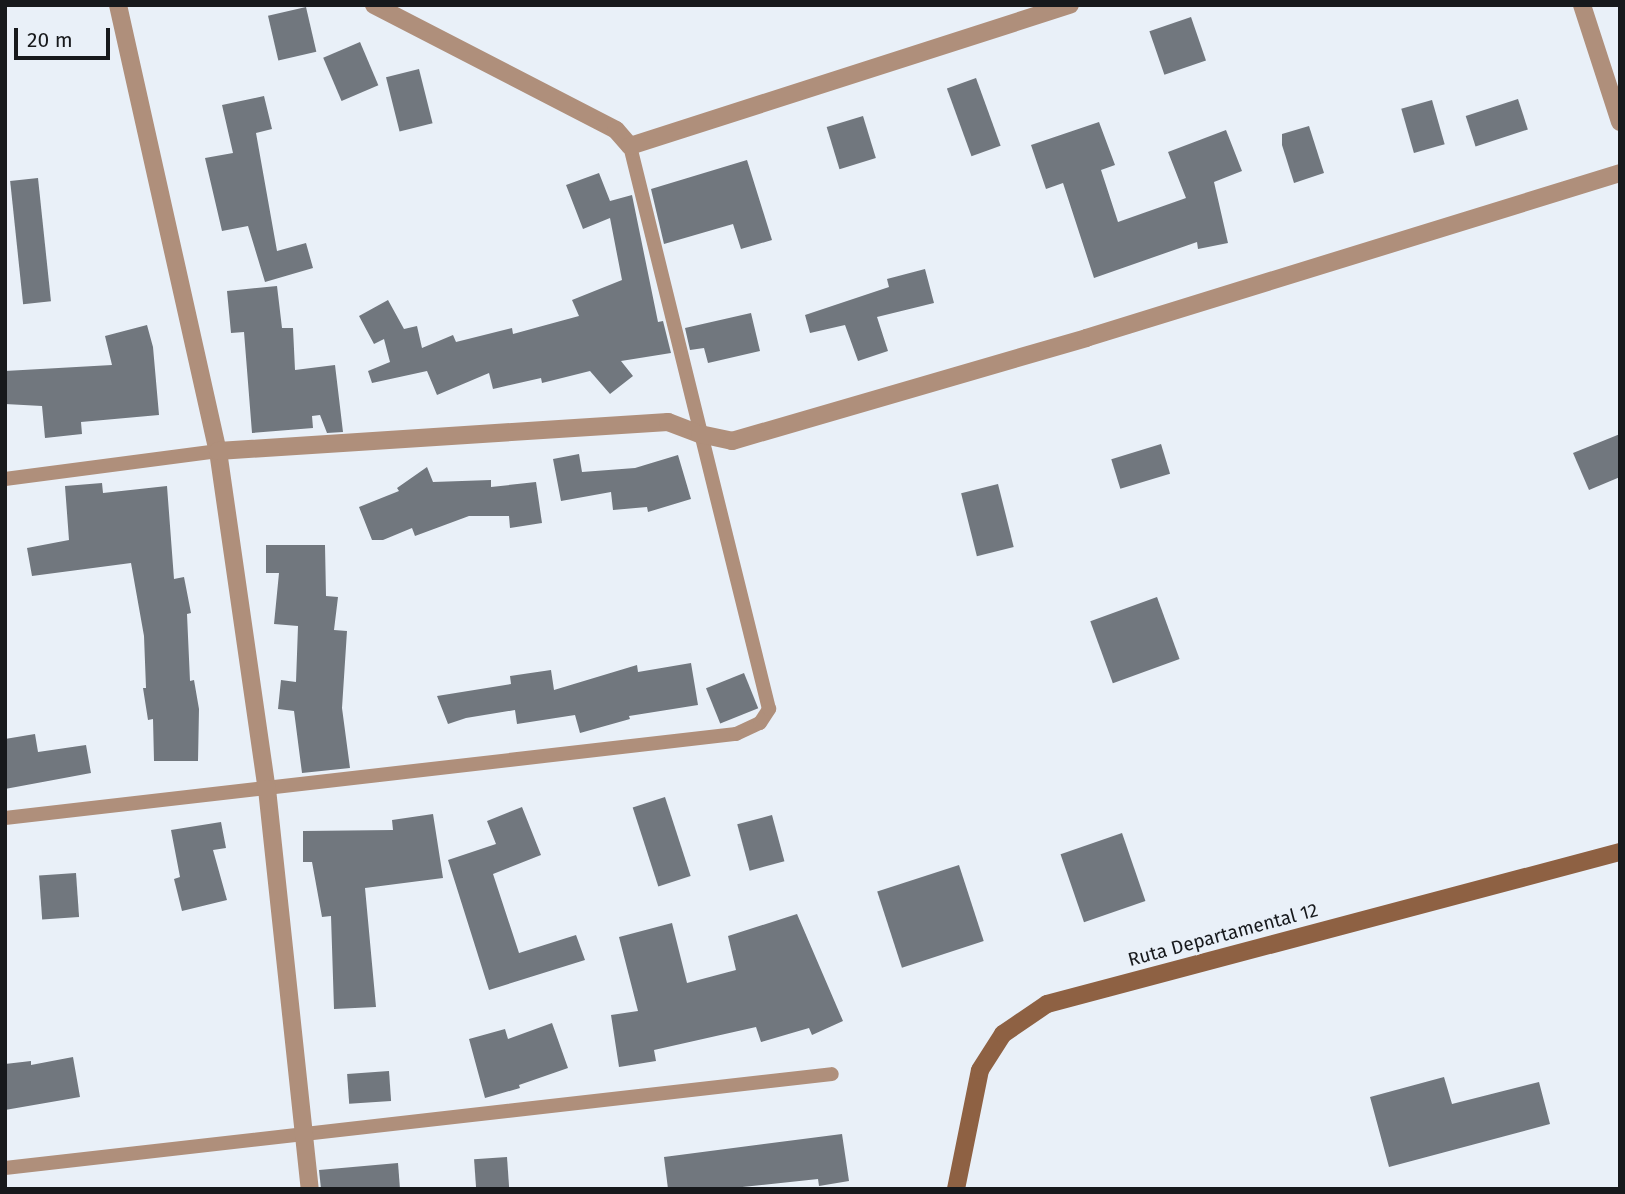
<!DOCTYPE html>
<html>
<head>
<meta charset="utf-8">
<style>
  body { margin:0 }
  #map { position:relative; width:1625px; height:1194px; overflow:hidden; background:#e9f0f8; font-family:"Fira Sans",sans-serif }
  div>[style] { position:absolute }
  .building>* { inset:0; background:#71777e; transform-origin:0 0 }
  .service>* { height:14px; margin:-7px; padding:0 7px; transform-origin:7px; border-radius:7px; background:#af8f7b }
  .minor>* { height:18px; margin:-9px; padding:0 9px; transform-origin:9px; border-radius:9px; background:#af8f7b }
  .secondary>* { height:18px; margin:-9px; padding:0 9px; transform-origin:9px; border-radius:9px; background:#8e6143 }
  span { translate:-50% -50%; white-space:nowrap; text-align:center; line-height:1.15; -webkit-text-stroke:5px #e9f0f8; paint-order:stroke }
  .street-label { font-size:19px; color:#17191c }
  .frame { position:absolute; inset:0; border:7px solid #17191c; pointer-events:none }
  .scale { position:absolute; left:14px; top:28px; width:96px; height:32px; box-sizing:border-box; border:4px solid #17191c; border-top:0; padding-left:9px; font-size:21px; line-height:24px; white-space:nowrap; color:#17191c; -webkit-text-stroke:5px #e9f0f8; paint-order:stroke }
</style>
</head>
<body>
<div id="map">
  <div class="building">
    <div style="left:306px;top:7px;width:46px;height:39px;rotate:77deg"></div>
    <div style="left:1191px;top:17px;width:46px;height:44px;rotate:71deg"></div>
    <div style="left:360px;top:42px;width:47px;height:40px;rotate:67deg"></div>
    <div style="left:419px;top:69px;width:56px;height:34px;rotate:76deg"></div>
    <div style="left:976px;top:78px;width:72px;height:31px;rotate:70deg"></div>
    <div style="clip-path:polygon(264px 96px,272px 129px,256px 133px,277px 251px,306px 243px,313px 268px,265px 282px,248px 226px,222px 231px,205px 158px,233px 153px,222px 105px)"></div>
    <div style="left:1518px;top:99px;width:32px;height:55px;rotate:72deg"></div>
    <div style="left:1432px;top:100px;width:46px;height:32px;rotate:74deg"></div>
    <div style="left:863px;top:116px;width:44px;height:38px;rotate:73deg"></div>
    <div style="clip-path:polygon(1099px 122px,1115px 165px,1101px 170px,1118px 222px,1186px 198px,1168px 152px,1226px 130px,1242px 171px,1214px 182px,1228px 243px,1198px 249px,1197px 242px,1094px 278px,1063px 183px,1046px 189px,1031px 145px)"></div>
    <div style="clip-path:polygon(1309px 126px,1324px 173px,1294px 183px,1282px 145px,1282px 134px)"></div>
    <div style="clip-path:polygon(747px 160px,772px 240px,741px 249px,733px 224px,664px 244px,651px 189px)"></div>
    <div style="clip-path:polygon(599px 173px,610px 201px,632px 195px,658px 322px,663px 321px,671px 353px,621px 361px,633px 376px,610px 394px,590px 371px,542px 383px,541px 378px,493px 389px,489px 373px,437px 395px,427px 371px,372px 383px,368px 371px,390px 362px,384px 339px,374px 344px,359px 316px,388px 300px,404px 329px,417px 326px,422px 348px,453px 335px,456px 342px,512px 328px,513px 334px,579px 316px,572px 300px,622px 280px,610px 218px,583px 229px,566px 185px)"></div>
    <div style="left:38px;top:178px;width:124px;height:28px;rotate:84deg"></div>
    <div style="clip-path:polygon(925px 269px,934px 303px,877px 317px,888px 351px,858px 361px,845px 325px,810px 333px,805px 315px,889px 287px,887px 279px)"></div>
    <div style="clip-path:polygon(277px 286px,282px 328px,293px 328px,295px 370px,335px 365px,343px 432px,327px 433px,320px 415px,312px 416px,313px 428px,252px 433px,244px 332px,231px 333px,227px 291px)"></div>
    <div style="clip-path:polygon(751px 313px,760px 351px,708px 363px,704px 348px,690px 350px,685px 328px)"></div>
    <div style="clip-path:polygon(147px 325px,153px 347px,159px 415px,81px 422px,82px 434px,45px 438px,42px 406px,5px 404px,5px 371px,112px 365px,105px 336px)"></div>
    <div style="clip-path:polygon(1620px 434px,1620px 477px,1589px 490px,1573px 453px)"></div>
    <div style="left:1161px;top:444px;width:31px;height:52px;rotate:73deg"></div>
    <div style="clip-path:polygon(579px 454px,582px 472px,635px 468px,678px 455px,691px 499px,648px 512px,647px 507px,613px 510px,611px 492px,561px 501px,553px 459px)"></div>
    <div style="clip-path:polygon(427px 467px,433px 482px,491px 480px,491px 487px,536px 482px,542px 523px,510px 528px,509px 516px,469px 516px,415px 536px,412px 528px,383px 540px,372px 540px,359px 507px,399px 491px,397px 488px)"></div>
    <div style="clip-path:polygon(102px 483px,103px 493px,167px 486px,174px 579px,184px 577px,191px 613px,187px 614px,190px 681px,194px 680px,199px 709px,198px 761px,154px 761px,153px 719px,148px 720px,143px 688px,146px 688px,144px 636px,131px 563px,32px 576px,27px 548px,69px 540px,65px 486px)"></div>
    <div style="left:998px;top:484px;width:65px;height:38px;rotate:76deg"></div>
    <div style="clip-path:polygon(266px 545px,325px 545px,326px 596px,338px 597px,334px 630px,347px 631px,342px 708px,350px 768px,302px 773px,294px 711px,278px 709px,281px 680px,296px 682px,298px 626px,274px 624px,279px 573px,266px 573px)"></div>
    <div style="left:1157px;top:597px;width:66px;height:71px;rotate:70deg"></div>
    <div style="clip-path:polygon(691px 663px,698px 705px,629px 716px,630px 719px,580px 733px,575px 715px,517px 724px,515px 710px,466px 718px,448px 724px,437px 696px,511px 684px,510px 676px,551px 670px,554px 690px,637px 665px,638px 672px)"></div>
    <div style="left:744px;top:673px;width:38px;height:41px;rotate:68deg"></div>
    <div style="clip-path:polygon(35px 734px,38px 752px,86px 745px,91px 773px,5px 789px,5px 739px)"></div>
    <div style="left:665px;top:797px;width:83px;height:34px;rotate:72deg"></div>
    <div style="clip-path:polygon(522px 807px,541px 855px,493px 874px,519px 953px,576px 935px,585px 960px,489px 990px,448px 860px,496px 844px,487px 821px)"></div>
    <div style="clip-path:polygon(433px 814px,443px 878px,365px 888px,376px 1007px,334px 1009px,331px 916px,322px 917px,312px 862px,303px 862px,303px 831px,393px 830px,392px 820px)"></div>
    <div style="left:772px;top:815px;width:48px;height:36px;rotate:75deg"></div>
    <div style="clip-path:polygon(221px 822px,226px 848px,213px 850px,227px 900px,182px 911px,174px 879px,180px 877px,171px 830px)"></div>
    <div style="left:1122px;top:833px;width:72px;height:65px;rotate:71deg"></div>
    <div style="left:959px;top:865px;width:80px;height:86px;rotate:72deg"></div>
    <div style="left:76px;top:873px;width:44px;height:37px;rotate:86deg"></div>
    <div style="clip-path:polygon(797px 914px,843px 1021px,812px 1035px,809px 1028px,761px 1042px,756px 1027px,654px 1050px,656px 1061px,619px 1067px,611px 1015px,638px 1011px,619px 937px,672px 923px,687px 983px,736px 970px,728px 936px)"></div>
    <div style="clip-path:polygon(552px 1023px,568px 1068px,519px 1085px,520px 1088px,485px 1098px,469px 1039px,505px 1029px,508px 1039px)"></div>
    <div style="clip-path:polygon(73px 1057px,80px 1097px,5px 1110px,5px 1064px,31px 1061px,31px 1065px)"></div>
    <div style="left:389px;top:1071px;width:30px;height:42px;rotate:86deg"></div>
    <div style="clip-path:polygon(1444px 1077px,1452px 1104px,1539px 1082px,1550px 1124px,1389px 1167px,1370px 1097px)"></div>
    <div style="clip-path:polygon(842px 1134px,849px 1181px,819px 1186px,818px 1179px,723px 1189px,668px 1189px,664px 1157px)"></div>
    <div style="left:507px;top:1157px;width:32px;height:33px;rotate:86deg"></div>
    <div style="clip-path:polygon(398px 1163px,400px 1189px,321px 1189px,319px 1170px)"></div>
  </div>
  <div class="service">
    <div style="left:5px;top:479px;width:215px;rotate:-7.5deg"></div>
    <div style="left:5px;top:818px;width:736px;rotate:-6.56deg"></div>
    <div style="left:736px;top:734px;width:26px;rotate:-25deg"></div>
    <div style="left:760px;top:723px;width:17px;rotate:-57deg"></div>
    <div style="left:769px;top:709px;width:580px;rotate:-103.87deg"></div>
    <div style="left:5px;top:1168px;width:832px;rotate:-6.48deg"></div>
  </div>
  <div class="minor">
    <div style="left:118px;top:5px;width:457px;rotate:77.4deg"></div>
    <div style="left:218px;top:451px;width:342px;rotate:81.8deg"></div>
    <div style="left:267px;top:789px;width:402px;rotate:83.9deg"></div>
    <div style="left:374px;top:5px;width:272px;rotate:27.3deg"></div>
    <div style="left:616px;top:130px;width:21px;rotate:49deg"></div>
    <div style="left:630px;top:146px;width:462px;rotate:-17.8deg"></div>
    <div style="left:1582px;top:5px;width:123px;rotate:72deg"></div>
    <div style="left:218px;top:451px;width:451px;rotate:-3.7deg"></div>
    <div style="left:668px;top:422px;width:34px;rotate:21deg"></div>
    <div style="left:700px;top:434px;width:33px;rotate:12deg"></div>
    <div style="left:732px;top:441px;width:369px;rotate:-16.2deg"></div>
    <div style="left:1086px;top:338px;width:559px;rotate:-17.17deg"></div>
  </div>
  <div class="secondary">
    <div style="left:956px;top:1189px;width:121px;rotate:-78.6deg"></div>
    <div style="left:980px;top:1070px;width:43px;rotate:-57.4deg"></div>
    <div style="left:1003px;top:1034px;width:53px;rotate:-34.3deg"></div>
    <div style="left:1047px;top:1004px;width:593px;rotate:-14.86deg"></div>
  </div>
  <div class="street-label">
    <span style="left:1223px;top:935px;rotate:-15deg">Ruta Departamental 12</span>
  </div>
  <div class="frame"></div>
  <div class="scale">20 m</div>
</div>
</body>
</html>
